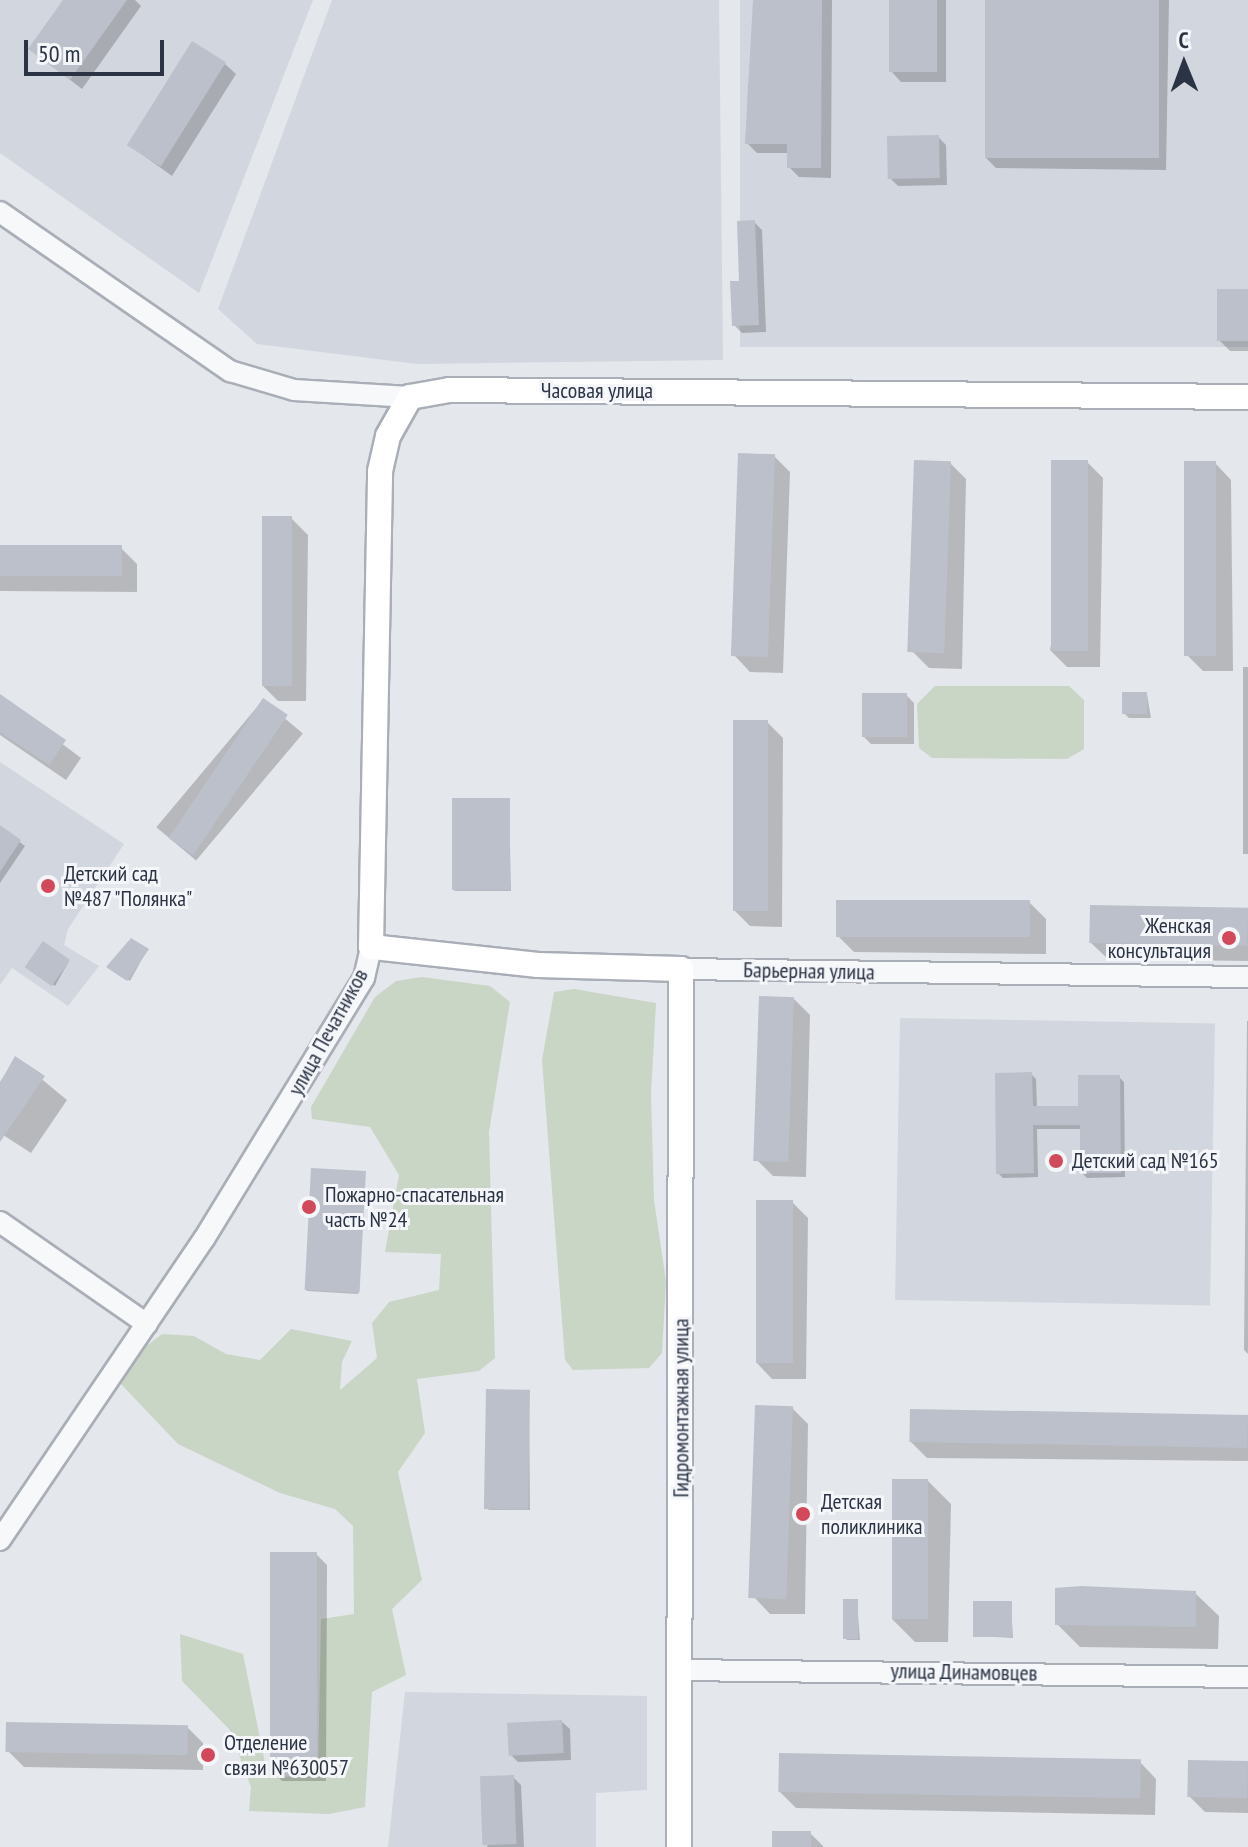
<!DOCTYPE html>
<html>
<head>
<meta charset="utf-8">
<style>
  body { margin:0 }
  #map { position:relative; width:1248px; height:1847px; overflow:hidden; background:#e4e7ec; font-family:"PT Sans Narrow",sans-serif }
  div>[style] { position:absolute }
  .built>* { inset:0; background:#d2d6de; transform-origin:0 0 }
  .green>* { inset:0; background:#c9d6c5 }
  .shadow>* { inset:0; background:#0003; transform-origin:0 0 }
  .building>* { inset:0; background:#bbc0ca; transform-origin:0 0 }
  .roads { filter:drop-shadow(2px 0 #a9aeb7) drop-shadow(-2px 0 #a9aeb7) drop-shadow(0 2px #a9aeb7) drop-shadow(0 -2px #a9aeb7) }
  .minor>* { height:20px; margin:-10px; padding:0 10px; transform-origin:10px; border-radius:10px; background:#f7f8fa }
  .major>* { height:24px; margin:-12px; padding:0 12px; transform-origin:12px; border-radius:12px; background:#fff }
  .dots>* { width:22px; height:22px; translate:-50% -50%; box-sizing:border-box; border:4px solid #f4f6f9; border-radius:50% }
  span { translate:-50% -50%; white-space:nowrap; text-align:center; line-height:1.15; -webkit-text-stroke:6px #f4f6f9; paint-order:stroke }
  .street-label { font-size:22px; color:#2b3445 }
  .poi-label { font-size:22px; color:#2b3445 }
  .left { translate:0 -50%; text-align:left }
  .right { translate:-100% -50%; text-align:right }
  .north { position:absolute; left:1144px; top:24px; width:80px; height:80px; -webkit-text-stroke:6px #f4f6f9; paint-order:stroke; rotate:359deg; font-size:22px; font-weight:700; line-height:32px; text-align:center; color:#2b3445 }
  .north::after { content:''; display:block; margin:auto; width:28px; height:36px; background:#2b3445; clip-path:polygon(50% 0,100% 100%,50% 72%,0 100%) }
  .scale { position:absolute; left:24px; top:40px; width:140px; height:36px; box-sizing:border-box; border:4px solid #2b3445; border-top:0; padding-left:10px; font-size:24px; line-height:28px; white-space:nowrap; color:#2b3445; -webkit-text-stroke:6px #f4f6f9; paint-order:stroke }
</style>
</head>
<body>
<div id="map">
  <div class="built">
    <div style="clip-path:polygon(0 0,313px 0,199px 293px,0 153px)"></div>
    <div style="clip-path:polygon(332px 0,719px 0,723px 360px,417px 364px,257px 344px,218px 309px)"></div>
    <div style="left:740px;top:0;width:508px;height:347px"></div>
    <div style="clip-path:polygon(0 762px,124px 844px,68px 929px,64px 945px,99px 966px,68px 1006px,12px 968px,0 985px)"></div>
    <div style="left:900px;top:1018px;width:315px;height:282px;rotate:1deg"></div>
    <div style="clip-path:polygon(405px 1692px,647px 1696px,647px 1790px,596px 1793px,596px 1847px,388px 1847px)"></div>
  </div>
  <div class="green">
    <div style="clip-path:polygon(935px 686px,1069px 686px,1084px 700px,1084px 749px,1067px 759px,932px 758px,919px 748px,917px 704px)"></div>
    <div style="clip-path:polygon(422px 977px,490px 986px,510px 1002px,489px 1132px,495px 1358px,479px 1371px,417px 1379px,425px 1433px,398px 1472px,422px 1580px,392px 1609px,406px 1675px,372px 1692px,365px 1807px,329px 1814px,249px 1811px,251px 1787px,230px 1730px,182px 1681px,180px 1634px,243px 1654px,268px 1778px,318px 1775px,321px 1619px,354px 1614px,353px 1526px,335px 1509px,280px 1493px,178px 1444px,120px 1383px,131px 1358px,162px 1334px,194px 1336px,226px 1354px,260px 1360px,291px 1329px,352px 1341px,342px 1362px,340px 1390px,377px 1358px,372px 1323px,389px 1302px,439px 1290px,441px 1254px,385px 1252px,399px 1175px,370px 1127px,312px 1119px,311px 1107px,375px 997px,396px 981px)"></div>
    <div style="clip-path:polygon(574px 989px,656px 1003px,651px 1094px,654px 1200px,666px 1281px,662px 1353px,649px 1368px,573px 1370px,565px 1360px,542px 1060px,554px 992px)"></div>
  </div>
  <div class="shadow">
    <div style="clip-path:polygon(65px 0,135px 0,141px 6px,82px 89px,30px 49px)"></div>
    <div style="clip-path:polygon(755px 0,832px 0,831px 178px,799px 177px,789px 167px,789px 153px,757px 153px,747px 143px,748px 84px,754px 84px)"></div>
    <div style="clip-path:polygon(891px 0,946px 0,946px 82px,901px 82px,891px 71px)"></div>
    <div style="clip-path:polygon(987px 0,1169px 0,1166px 170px,996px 168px,985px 157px)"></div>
    <div style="clip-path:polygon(225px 64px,236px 74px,172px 176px,129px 145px)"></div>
    <div style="clip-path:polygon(938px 137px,946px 145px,947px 185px,898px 186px,890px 178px)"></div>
    <div style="clip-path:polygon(754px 222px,762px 230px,766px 332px,742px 333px,734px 325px)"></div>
    <div style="clip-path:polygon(1248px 291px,1248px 351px,1230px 351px,1219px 340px)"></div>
    <div style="clip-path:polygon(774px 456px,790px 472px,783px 673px,750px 672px,734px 655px)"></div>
    <div style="clip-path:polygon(1087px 462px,1103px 478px,1100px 667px,1067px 667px,1050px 650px)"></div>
    <div style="clip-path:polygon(950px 463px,966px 479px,962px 669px,929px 668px,913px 652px)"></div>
    <div style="clip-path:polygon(1215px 463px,1231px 480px,1233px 671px,1203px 671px,1187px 655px)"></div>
    <div style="clip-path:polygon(291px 518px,308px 535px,306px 701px,278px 701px,262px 685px)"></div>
    <div style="clip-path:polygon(0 547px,121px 548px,137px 564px,137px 592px,0 591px)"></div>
    <div style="left:1243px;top:667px;width:5px;height:187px"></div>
    <div style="clip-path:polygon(1147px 694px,1151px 718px,1129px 718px,1124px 713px)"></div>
    <div style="clip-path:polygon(906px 695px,914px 703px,914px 744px,871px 744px,863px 736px)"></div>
    <div style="clip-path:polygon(0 697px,81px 758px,66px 780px,0 735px)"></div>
    <div style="left:263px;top:700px;width:52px;height:166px;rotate:40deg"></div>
    <div style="clip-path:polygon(767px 722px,783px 738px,782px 927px,750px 926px,734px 910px)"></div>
    <div style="clip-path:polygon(509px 800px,511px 891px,455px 891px,453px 889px)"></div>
    <div style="clip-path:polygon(0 828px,25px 846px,0 883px)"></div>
    <div style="clip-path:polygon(1030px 903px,1046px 919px,1046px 954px,854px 952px,838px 936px)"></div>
    <div style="clip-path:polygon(1248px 909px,1248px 961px,1108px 959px,1091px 943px)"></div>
    <div style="clip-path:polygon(147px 950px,130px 981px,111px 969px)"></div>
    <div style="clip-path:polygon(69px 961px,55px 986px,30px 969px)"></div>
    <div style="clip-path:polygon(794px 999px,810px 1015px,806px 1177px,773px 1176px,757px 1160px)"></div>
    <div style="clip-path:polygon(1247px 1021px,1248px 1021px,1248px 1354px,1244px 1350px)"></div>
    <div style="clip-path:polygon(16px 1058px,67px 1100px,31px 1153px,0 1133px,0 1082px)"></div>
    <div style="clip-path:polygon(1031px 1074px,1036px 1079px,1037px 1108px,1080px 1108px,1119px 1077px,1124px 1082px,1125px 1177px,1087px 1178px,1082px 1173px,1082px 1129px,1037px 1129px,1038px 1177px,1003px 1178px,998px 1173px)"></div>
    <div style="clip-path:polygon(365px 1173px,358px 1294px,307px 1291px,305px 1289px)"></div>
    <div style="clip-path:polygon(792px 1202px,808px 1218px,806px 1379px,772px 1379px,756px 1362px)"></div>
    <div style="clip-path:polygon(529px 1392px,530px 1510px,489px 1510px,487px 1508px)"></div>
    <div style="clip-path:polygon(792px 1408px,808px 1424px,805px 1614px,770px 1614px,754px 1597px)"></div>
    <div style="clip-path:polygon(1248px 1415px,1248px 1461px,927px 1458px,911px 1442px)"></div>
    <div style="clip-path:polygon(928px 1481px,951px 1504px,948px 1642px,915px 1642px,892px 1619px)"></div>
    <div style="clip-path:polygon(316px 1554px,327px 1565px,326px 1781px,282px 1781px,272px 1771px)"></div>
    <div style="clip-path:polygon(1195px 1593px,1219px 1616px,1218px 1649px,1080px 1647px,1057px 1624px)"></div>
    <div style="clip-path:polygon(857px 1601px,860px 1640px,847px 1640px,845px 1638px)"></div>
    <div style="clip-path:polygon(1011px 1603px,1013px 1638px,975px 1636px)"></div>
    <div style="clip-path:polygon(562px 1722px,570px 1729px,571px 1760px,518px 1762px,510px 1754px)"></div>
    <div style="clip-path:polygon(187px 1727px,203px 1743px,203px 1770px,24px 1767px,8px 1751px)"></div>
    <div style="clip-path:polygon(1140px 1762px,1156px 1779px,1155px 1815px,796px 1808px,780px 1792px)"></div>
    <div style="clip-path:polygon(1248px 1763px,1248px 1813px,1205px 1812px,1189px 1796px)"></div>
    <div style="clip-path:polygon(513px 1777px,521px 1785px,524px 1847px,487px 1847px)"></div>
    <div style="clip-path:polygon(810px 1833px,824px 1847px,774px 1847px)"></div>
  </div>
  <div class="building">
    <div style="clip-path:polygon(63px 0,127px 0,70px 80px,28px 49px)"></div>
    <div style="clip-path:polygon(753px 0,822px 0,821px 168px,787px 168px,787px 144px,745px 144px)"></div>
    <div style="left:889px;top:0;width:48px;height:72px"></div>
    <div style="left:985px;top:0;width:174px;height:158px"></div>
    <div style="left:192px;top:41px;width:40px;height:123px;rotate:32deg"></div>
    <div style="left:939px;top:135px;width:43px;height:52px;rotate:89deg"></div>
    <div style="clip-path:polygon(755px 220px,759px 325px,732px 326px,730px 281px,739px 281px,737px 221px)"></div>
    <div style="left:1217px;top:289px;width:31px;height:52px"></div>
    <div style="left:738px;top:453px;width:37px;height:203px;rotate:2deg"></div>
    <div style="left:914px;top:460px;width:37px;height:192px;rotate:2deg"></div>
    <div style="left:1051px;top:460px;width:37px;height:191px"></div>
    <div style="left:1216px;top:461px;width:195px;height:32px;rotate:90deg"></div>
    <div style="left:262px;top:516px;width:30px;height:170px"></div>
    <div style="left:0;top:545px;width:122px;height:31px"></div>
    <div style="left:1122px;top:692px;width:25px;height:22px"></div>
    <div style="left:862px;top:693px;width:45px;height:44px"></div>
    <div style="clip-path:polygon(0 694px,66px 740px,49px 765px,0 732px)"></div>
    <div style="left:263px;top:698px;width:30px;height:169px;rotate:34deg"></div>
    <div style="left:733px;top:720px;width:35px;height:191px"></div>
    <div style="left:452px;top:798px;width:58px;height:92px"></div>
    <div style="clip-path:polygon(0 825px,21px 840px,0 872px)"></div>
    <div style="left:836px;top:900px;width:194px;height:37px"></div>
    <div style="left:1090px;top:905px;width:158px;height:38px;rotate:1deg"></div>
    <div style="clip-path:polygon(131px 938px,149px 949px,127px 981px,106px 967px)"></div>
    <div style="left:43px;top:941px;width:33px;height:32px;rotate:35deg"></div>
    <div style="left:759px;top:996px;width:35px;height:165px;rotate:2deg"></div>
    <div style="clip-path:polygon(15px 1056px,45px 1076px,0 1142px,0 1083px)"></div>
    <div style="clip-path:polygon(1032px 1072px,1033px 1106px,1078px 1106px,1078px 1075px,1120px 1075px,1121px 1173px,1080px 1173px,1080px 1125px,1033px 1125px,1034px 1173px,996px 1174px,995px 1073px)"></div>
    <div style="left:311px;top:1168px;width:55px;height:122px;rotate:3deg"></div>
    <div style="left:756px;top:1200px;width:37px;height:163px"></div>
    <div style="left:486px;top:1389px;width:44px;height:120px;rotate:1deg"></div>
    <div style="left:755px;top:1405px;width:38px;height:193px;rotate:2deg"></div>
    <div style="left:910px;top:1409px;width:338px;height:33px;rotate:1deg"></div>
    <div style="left:892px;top:1479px;width:36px;height:140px"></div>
    <div style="left:270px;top:1552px;width:47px;height:219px"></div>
    <div style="clip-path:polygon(1081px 1586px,1196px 1591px,1196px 1627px,1055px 1625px,1055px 1588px)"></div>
    <div style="left:858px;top:1599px;width:40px;height:15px;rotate:90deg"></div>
    <div style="left:973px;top:1601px;width:39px;height:36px"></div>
    <div style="left:562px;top:1720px;width:33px;height:55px;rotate:87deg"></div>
    <div style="left:6px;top:1722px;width:182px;height:30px;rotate:1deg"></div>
    <div style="left:779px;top:1753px;width:362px;height:39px;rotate:1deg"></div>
    <div style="left:1188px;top:1760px;width:60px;height:37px;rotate:1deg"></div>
    <div style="left:514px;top:1775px;width:69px;height:34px;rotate:88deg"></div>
    <div style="left:772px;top:1831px;width:39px;height:16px"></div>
  </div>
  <div class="roads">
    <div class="minor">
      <div style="left:0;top:212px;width:280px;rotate:34.7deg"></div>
      <div style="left:230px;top:371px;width:67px;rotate:16.5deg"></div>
      <div style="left:294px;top:390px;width:116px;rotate:3.5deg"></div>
      <div style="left:681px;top:969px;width:567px;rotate:0.81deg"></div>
      <div style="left:0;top:1222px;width:179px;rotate:34.8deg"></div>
      <div style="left:0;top:1540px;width:364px;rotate:-55.9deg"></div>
      <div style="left:204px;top:1239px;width:306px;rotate:-58.5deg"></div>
      <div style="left:364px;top:978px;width:32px;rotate:-77deg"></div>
      <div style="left:680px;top:1670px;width:568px;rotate:0.71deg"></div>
    </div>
    <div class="major">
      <div style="left:679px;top:1847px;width:878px;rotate:-89.87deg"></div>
      <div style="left:681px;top:969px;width:143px;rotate:-178.4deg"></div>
      <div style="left:538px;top:965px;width:168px;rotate:-173.8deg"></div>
      <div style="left:371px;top:947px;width:476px;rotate:-88.9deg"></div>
      <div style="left:380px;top:471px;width:36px;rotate:-77deg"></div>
      <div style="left:388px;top:436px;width:45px;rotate:-60.6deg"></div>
      <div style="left:410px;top:397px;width:40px;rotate:-10deg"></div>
      <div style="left:449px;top:390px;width:799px;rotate:0.5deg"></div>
    </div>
  </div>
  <div class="dots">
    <div style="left:48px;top:886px;background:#d1495b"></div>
    <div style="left:1229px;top:938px;background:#d1495b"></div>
    <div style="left:1056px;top:1161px;background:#d1495b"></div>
    <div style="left:309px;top:1207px;background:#d1495b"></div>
    <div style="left:803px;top:1514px;background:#d1495b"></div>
    <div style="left:208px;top:1755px;background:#d1495b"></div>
  </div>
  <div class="street-label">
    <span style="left:597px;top:391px">Часовая улица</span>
    <span style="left:809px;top:971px;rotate:1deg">Барьерная улица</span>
    <span style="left:328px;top:1032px;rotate:-61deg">улица Печатников</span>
    <span style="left:681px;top:1408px;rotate:-90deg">Гидромонтажная улица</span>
    <span style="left:964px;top:1672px;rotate:1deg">улица Динамовцев</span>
  </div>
  <div class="poi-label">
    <span class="left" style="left:64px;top:886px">Детский сад<br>№487 "Полянка"</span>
    <span class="right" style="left:1211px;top:938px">Женская<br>консультация</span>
    <span class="left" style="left:1072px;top:1161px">Детский сад №165</span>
    <span class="left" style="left:325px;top:1207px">Пожарно-спасательная<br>часть №24</span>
    <span class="left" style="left:821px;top:1514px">Детская<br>поликлиника</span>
    <span class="left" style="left:224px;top:1755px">Отделение<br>связи №630057</span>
  </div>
  <div class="north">С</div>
  <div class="scale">50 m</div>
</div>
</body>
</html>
